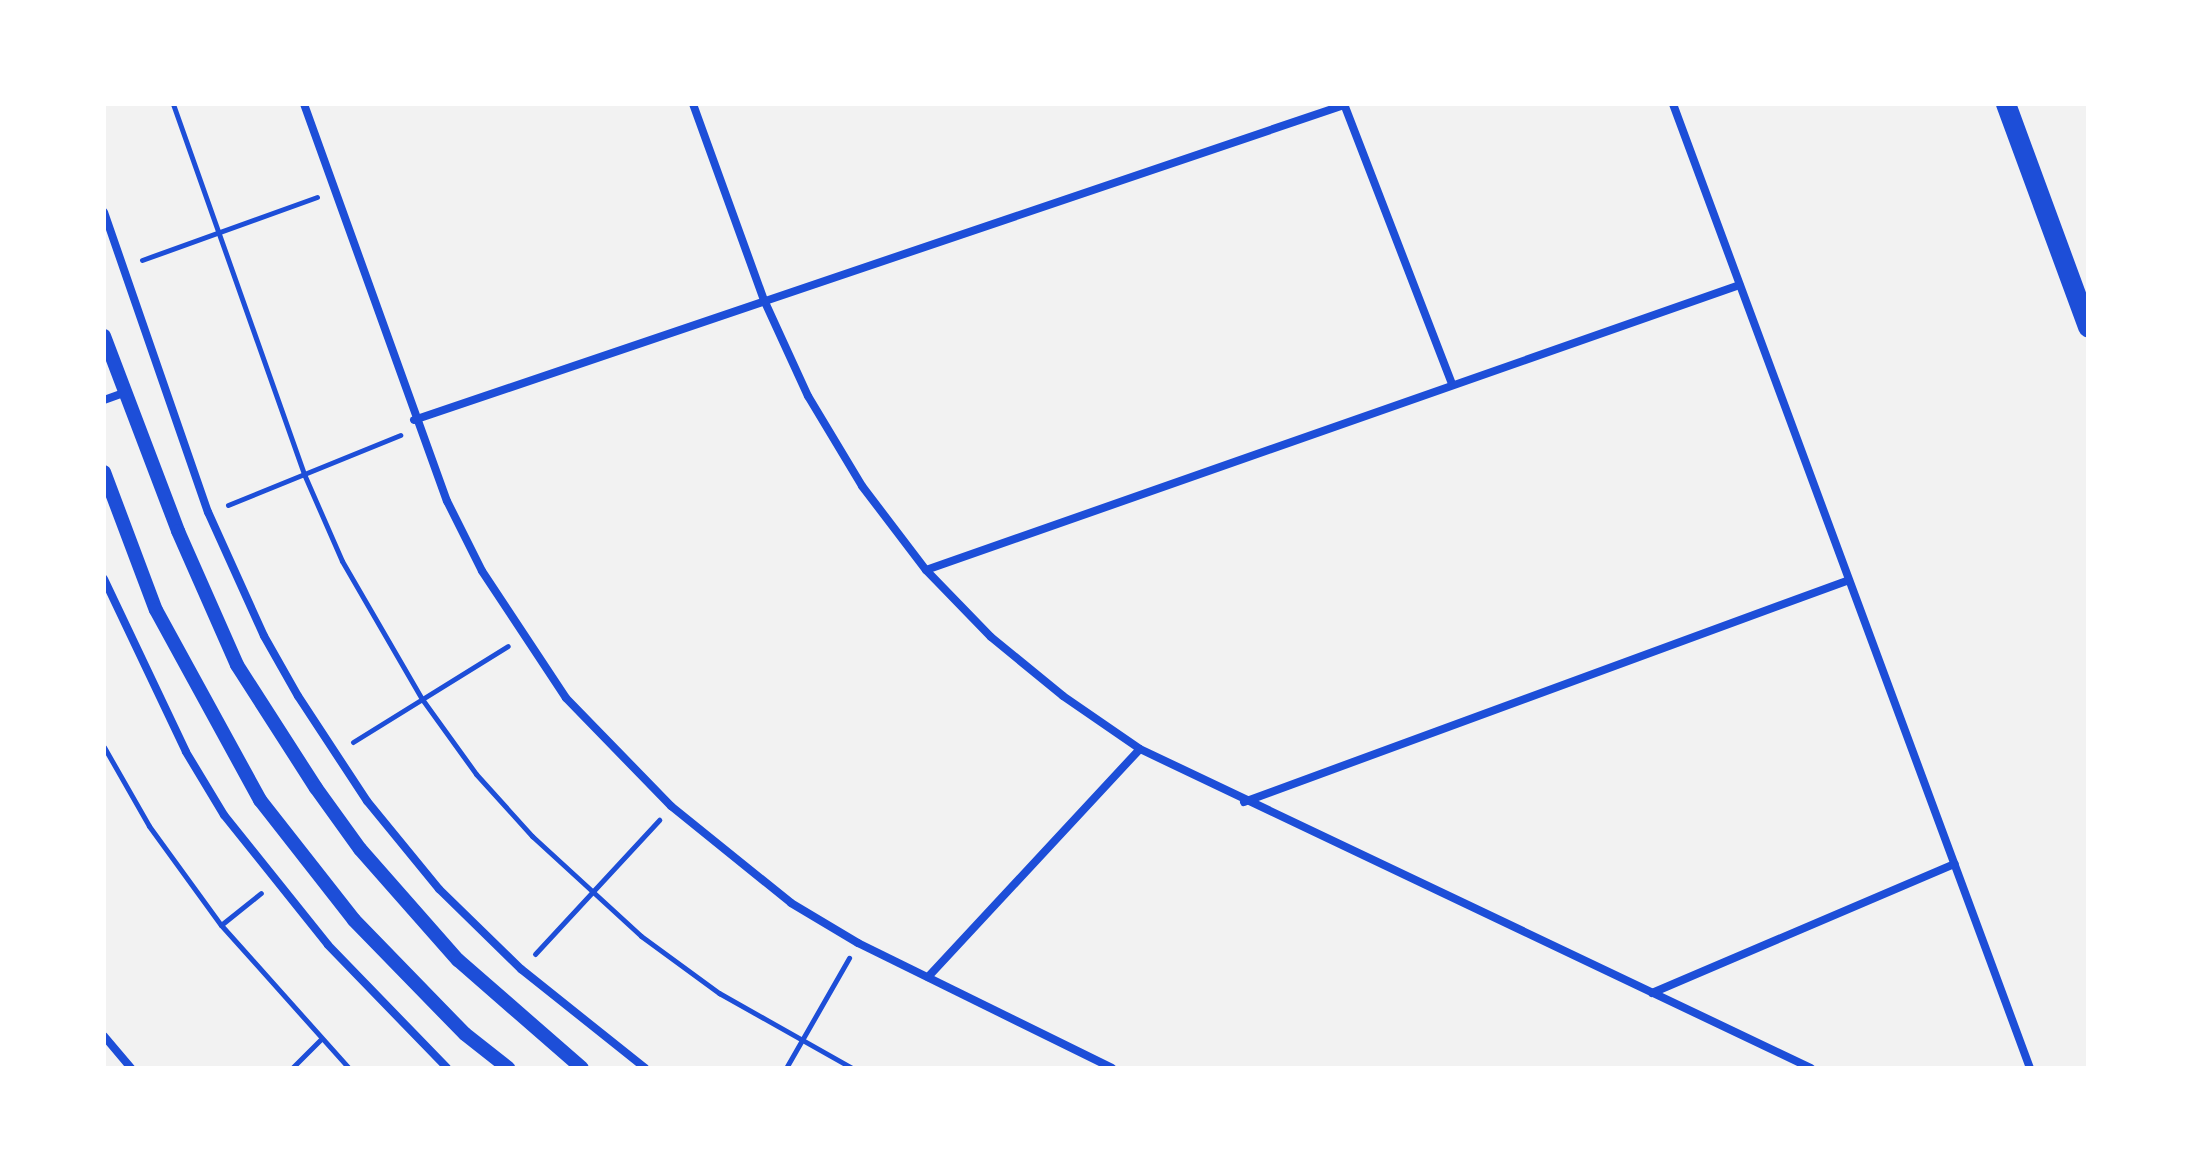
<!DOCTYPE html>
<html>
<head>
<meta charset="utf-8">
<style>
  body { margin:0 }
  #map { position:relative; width:2192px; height:1172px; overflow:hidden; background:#f2f2f2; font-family:Jost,sans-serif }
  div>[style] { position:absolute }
  .path>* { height:5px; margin:-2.5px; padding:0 2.5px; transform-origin:2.5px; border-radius:2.5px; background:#1d4ed8 }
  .minor>* { height:8px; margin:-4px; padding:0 4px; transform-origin:4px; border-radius:4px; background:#1d4ed8 }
  .tertiary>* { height:14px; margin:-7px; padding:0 7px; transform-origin:7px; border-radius:7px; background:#1d4ed8 }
  .primary>* { height:20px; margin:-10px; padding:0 10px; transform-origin:10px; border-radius:10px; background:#1d4ed8 }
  span { translate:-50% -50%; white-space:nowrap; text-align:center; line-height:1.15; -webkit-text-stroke:8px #fff; paint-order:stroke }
  .frame { position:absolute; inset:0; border:106px solid #fff; pointer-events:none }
</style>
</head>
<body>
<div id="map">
  <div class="path">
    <div style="left:173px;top:104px;width:393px;rotate:70.5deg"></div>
    <div style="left:304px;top:474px;width:95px;rotate:66.4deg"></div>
    <div style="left:342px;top:561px;width:160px;rotate:59.9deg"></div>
    <div style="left:422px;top:699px;width:92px;rotate:54.2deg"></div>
    <div style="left:476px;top:774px;width:84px;rotate:47.9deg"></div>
    <div style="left:532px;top:836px;width:148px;rotate:42.5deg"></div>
    <div style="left:641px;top:936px;width:97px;rotate:36.2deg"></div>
    <div style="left:719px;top:993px;width:153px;rotate:29.4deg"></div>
    <div style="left:142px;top:260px;width:186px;rotate:-19.8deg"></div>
    <div style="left:228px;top:505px;width:186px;rotate:-22.1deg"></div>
    <div style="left:353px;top:742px;width:182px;rotate:-31.8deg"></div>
    <div style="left:104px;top:747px;width:91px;rotate:60.3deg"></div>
    <div style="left:149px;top:826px;width:122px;rotate:54deg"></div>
    <div style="left:221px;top:925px;width:192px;rotate:48.2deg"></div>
    <div style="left:221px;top:925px;width:51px;rotate:-38.7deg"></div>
    <div style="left:535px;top:954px;width:183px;rotate:-47.2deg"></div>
    <div style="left:292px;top:1068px;width:40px;rotate:-45deg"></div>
    <div style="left:786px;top:1068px;width:127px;rotate:-60.2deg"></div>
  </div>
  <div class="minor">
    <div style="left:304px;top:104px;width:422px;rotate:70.2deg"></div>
    <div style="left:447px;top:501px;width:78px;rotate:63.4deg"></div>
    <div style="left:482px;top:571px;width:152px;rotate:56.5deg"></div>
    <div style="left:566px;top:698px;width:151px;rotate:45.8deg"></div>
    <div style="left:671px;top:806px;width:154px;rotate:38.9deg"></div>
    <div style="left:791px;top:903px;width:78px;rotate:30.8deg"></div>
    <div style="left:858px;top:943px;width:283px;rotate:26.2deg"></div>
    <div style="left:693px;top:104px;width:208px;rotate:70.1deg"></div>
    <div style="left:764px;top:300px;width:106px;rotate:65.4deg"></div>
    <div style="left:808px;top:396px;width:105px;rotate:59deg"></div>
    <div style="left:862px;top:486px;width:106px;rotate:52.7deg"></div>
    <div style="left:926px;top:570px;width:93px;rotate:45.9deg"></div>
    <div style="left:991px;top:637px;width:93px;rotate:39.3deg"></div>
    <div style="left:1063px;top:696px;width:93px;rotate:34.5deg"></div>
    <div style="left:1140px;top:749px;width:743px;rotate:25.43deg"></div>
    <div style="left:1344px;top:104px;width:300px;rotate:68.9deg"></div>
    <div style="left:1673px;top:104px;width:1028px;rotate:69.68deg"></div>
    <div style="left:104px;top:212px;width:318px;rotate:70.9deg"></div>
    <div style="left:208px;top:512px;width:136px;rotate:65.7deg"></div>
    <div style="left:264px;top:636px;width:69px;rotate:60.5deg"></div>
    <div style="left:298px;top:696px;width:126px;rotate:56.7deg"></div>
    <div style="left:367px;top:801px;width:114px;rotate:50.7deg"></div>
    <div style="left:439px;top:889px;width:115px;rotate:44.3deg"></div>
    <div style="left:521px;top:969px;width:159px;rotate:38.6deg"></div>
    <div style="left:104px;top:400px;width:20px;rotate:-20deg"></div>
    <div style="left:414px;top:420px;width:982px;rotate:-18.71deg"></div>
    <div style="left:926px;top:570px;width:862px;rotate:-19.3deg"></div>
    <div style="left:104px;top:579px;width:191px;rotate:64.6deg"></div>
    <div style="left:186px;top:752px;width:74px;rotate:58.9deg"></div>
    <div style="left:224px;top:815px;width:166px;rotate:51.3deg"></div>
    <div style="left:328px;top:945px;width:171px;rotate:45.9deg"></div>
    <div style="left:1244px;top:802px;width:644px;rotate:-20.15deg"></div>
    <div style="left:928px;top:977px;width:311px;rotate:-47.1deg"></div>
    <div style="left:1652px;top:993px;width:329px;rotate:-23.1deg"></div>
    <div style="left:104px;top:1036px;width:42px;rotate:49.8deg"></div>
  </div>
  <div class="tertiary">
    <div style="left:104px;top:336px;width:209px;rotate:69.2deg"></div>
    <div style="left:178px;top:531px;width:146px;rotate:66.2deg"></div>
    <div style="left:237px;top:665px;width:146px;rotate:57.3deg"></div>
    <div style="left:316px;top:788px;width:75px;rotate:54.2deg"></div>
    <div style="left:360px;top:849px;width:148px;rotate:48.6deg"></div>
    <div style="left:458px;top:960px;width:164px;rotate:41.1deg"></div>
    <div style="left:104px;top:472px;width:147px;rotate:69.4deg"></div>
    <div style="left:156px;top:610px;width:217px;rotate:61.3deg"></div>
    <div style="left:260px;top:800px;width:152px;rotate:51.9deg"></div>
    <div style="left:354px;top:920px;width:159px;rotate:45.8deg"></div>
    <div style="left:465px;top:1034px;width:55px;rotate:38.3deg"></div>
  </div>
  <div class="primary">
    <div style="left:2006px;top:104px;width:238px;rotate:69.8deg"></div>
  </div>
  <div class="frame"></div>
</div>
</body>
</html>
